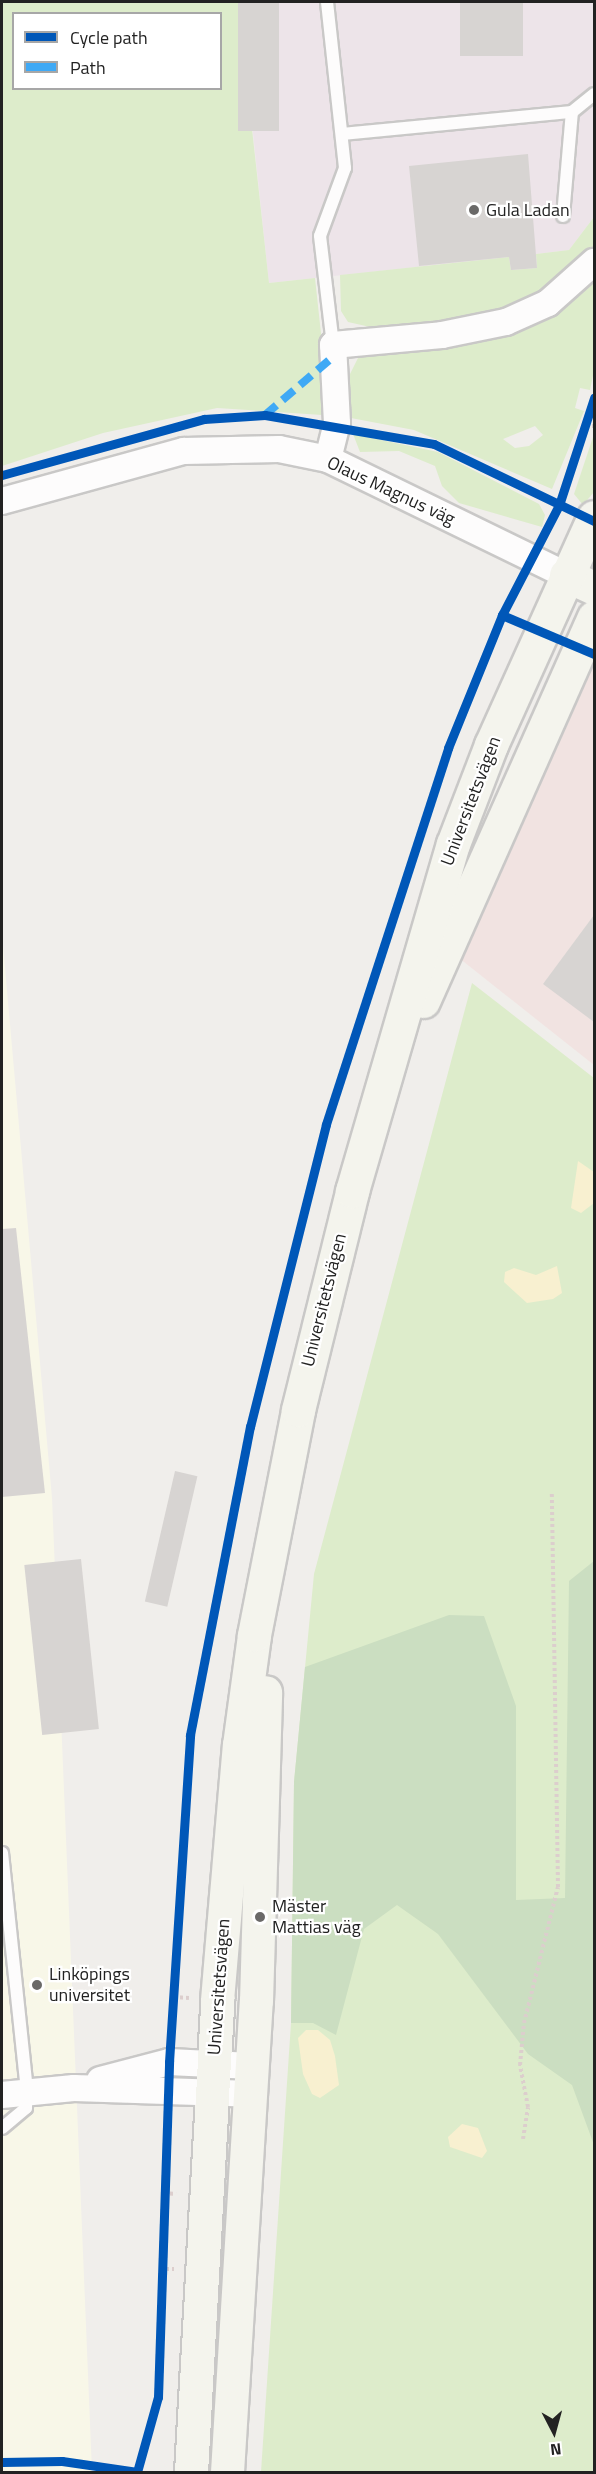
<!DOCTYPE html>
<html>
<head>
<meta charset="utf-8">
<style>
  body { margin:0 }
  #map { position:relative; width:596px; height:2474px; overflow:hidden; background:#f0eeeb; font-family:"Titillium Web",sans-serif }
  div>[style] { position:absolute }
  .commercial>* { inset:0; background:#f1e3e1 }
  .industrial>* { inset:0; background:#ede4e9 }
  .education>* { inset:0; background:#f8f7e8 }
  .grass>* { inset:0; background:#ddeccb }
  .forest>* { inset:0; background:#cbdec1 }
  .sand>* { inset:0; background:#f8f0d0 }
  .building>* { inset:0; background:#d7d4d2; transform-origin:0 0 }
  .path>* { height:4px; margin-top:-2px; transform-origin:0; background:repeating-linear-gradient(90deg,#dccecd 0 3px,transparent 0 6px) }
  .roads { filter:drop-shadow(2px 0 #c9c8c7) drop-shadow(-2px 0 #c9c8c7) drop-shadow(0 2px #c9c8c7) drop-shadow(0 -2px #c9c8c7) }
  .lane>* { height:12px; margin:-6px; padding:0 6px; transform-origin:6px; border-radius:6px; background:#fdfcfc }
  .street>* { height:26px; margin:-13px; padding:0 13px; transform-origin:13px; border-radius:13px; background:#fdfcfc }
  .secondary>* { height:33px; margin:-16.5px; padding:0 16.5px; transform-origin:16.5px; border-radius:16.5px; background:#f4f4ed }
  .quiet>* { height:8px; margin-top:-4px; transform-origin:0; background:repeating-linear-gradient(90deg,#3fa9f5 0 15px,transparent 0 23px) }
  .cycleway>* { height:9px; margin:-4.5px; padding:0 4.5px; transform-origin:4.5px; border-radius:4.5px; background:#0057b8 }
  .dots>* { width:16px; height:16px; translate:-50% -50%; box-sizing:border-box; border:3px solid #fff; border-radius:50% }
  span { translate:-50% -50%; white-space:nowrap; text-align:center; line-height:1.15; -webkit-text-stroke:4.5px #fff; paint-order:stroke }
  .poi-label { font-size:18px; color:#222 }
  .left { translate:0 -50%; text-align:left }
  .street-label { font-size:18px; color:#222 }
  .frame { position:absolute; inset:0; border:3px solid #222; pointer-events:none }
  .legend { position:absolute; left:12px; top:12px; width:210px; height:78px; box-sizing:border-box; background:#fff; border:2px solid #a7a7a7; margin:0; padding:8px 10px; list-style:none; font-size:18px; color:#222 }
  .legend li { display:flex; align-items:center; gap:12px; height:30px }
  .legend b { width:30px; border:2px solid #a7a7a7 }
  .north { position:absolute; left:524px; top:2402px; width:60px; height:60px; -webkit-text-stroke:4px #fff; paint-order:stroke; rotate:174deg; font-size:16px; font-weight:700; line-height:24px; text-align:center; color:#222 }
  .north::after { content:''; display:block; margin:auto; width:21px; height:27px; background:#222; clip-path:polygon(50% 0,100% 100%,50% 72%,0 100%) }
</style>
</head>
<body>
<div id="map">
  <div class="commercial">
    <div style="clip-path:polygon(591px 665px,594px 666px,594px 1065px,459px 958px)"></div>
  </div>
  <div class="industrial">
    <div style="clip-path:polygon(239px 2px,594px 2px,594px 217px,569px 250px,536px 254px,537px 268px,511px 270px,509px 257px,269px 283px)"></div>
  </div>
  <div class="education">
    <div style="clip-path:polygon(2px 934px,52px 1498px,92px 2472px,2px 2472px)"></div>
  </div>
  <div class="grass">
    <div style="clip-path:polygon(evenodd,2px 2px,238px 2px,269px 283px,315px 278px,327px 389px,322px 415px,217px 408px,103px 433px,2px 466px,2px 2px,14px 14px,220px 14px,220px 88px,14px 88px,14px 14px)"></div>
    <div style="clip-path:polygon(594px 217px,594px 246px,588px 255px,544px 293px,521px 304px,457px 324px,379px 329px,348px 322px,341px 311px,340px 275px,509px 257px,511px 270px,537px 268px,536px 254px,569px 250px)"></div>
    <div style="clip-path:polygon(evenodd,594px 278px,594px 371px,590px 390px,580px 388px,575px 408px,584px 411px,552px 489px,414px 430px,351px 418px,347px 380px,359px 356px,534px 319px,594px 278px,535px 426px,543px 435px,529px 446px,515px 448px,503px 439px,535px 426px)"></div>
    <div style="clip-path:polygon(353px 434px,438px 452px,539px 504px,545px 515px,542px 527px,459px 503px,442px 486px,435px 466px,399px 451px,360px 452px)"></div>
    <div style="clip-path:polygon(594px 434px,594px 492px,583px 505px,574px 494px)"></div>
    <div style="clip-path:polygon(472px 983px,594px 1078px,594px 2472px,261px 2472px,291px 2023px,294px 1782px,314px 1574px)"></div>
  </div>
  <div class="forest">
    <div style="clip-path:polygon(594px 1561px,594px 2145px,572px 2085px,528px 2054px,438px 1934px,397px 1905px,364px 1929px,336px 2035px,313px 2023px,291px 2023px,294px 1782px,305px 1667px,449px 1615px,484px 1616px,516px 1706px,516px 1900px,565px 1898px,569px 1581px)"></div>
  </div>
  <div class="sand">
    <div style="clip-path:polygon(578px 1161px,594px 1172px,594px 1203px,581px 1213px,571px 1208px)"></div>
    <div style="clip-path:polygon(557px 1266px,562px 1293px,553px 1299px,527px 1303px,504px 1282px,505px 1272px,514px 1268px,536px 1275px)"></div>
    <div style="clip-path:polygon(306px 2030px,318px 2030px,330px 2040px,335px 2056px,339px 2085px,320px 2098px,312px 2094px,303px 2074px,298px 2038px)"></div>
    <div style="clip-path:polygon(462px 2124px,478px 2128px,487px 2151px,482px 2158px,450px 2147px,448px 2137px)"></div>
  </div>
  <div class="building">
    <div style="left:238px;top:2px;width:41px;height:129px"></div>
    <div style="left:460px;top:2px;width:63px;height:54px"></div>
    <div style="clip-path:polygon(528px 154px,537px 268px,511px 270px,509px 257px,419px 266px,409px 166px)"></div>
    <div style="clip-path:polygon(594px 915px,594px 1022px,543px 984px)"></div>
    <div style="clip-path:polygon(16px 1228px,45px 1493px,2px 1497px,2px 1229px)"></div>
    <div style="left:175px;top:1471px;width:23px;height:134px;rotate:13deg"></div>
    <div style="left:81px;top:1559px;width:171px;height:57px;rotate:84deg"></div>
  </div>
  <div class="path">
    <div style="left:586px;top:426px;width:8px"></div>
    <div style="left:174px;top:1997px;width:15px;rotate:4deg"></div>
    <div style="left:523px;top:2139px;width:32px;rotate:-81deg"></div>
    <div style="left:528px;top:2107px;width:43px;rotate:-100.8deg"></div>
    <div style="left:520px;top:2065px;width:42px;rotate:-84.6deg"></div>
    <div style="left:524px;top:2023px;width:140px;rotate:-76deg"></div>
    <div style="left:558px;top:1887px;width:394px;rotate:-90.9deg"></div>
    <div style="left:164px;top:2193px;width:12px;rotate:5deg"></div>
    <div style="left:160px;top:2269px;width:14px"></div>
  </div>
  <div class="roads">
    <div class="lane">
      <div style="left:327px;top:2px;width:167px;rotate:83.8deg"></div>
      <div style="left:345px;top:168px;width:72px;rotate:110.2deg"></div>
      <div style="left:320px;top:236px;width:110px;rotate:83.2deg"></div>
      <div style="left:342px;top:134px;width:231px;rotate:-5.5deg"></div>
      <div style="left:572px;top:112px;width:28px;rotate:-39deg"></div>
      <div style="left:563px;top:216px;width:104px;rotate:-85.1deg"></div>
      <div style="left:2px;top:1853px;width:240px;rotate:84deg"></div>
      <div style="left:27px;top:2092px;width:16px;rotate:94deg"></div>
      <div style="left:26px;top:2108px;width:31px;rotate:140deg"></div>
    </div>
    <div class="street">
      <div style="left:328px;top:459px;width:37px;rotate:-76deg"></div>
      <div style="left:337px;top:423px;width:78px;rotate:-92.9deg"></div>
      <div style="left:333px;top:345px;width:109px;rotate:-5.2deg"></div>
      <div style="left:442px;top:335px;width:65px;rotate:-11.5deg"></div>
      <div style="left:506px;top:322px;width:46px;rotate:-24.3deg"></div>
      <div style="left:548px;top:303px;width:62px;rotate:-41.7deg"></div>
      <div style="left:2px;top:501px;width:189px;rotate:-15.4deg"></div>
      <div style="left:184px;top:451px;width:95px;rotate:-1.2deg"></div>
      <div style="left:279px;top:449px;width:50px;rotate:11.5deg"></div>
      <div style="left:328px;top:459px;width:265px;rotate:26deg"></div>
      <div style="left:100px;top:2080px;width:71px;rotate:-14.6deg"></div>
      <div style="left:169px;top:2062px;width:83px;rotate:2.8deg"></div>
      <div style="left:2px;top:2095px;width:72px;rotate:-5.6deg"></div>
      <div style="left:74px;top:2088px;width:177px;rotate:1.9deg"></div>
    </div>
    <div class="secondary">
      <div style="left:566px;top:575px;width:31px;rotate:25deg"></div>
      <div style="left:423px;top:1001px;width:420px;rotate:-66deg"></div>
      <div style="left:191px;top:2472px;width:473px;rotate:-86.8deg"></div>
      <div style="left:217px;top:2000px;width:256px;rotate:-85.1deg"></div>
      <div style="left:239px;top:1745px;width:111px;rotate:-82.2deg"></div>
      <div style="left:254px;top:1635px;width:229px;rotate:-78.9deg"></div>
      <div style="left:298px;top:1410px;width:226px;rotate:-76.1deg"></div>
      <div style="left:352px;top:1191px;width:361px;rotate:-73.8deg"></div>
      <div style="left:453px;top:844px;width:106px;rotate:-69deg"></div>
      <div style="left:491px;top:745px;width:250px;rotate:-65.7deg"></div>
      <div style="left:227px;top:2472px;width:472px;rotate:-86.5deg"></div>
      <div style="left:256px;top:2001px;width:309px;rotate:-88.3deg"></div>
    </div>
  </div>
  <div class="quiet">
    <div style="left:265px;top:415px;width:91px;rotate:-40.5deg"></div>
  </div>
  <div class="cycleway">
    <div style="left:2px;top:475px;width:210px;rotate:-15.5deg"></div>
    <div style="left:204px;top:419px;width:61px;rotate:-3.8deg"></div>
    <div style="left:265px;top:415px;width:171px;rotate:9.7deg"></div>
    <div style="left:434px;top:444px;width:178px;rotate:25.7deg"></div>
    <div style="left:502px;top:615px;width:100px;rotate:23deg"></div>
    <div style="left:2px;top:2462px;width:60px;rotate:-1deg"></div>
    <div style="left:62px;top:2461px;width:76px;rotate:8.3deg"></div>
    <div style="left:137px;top:2472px;width:78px;rotate:-74.4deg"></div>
    <div style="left:158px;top:2397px;width:335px;rotate:-88.1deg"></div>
    <div style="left:169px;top:2062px;width:328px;rotate:-86.3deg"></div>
    <div style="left:190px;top:1735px;width:314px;rotate:-79deg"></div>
    <div style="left:250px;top:1427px;width:312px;rotate:-75.9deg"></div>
    <div style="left:326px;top:1124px;width:395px;rotate:-72deg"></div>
    <div style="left:448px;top:748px;width:144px;rotate:-67.9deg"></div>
    <div style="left:502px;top:615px;width:124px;rotate:-62.6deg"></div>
    <div style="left:559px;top:505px;width:113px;rotate:-71.9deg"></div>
  </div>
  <div class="dots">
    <div style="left:474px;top:210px;background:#6a6968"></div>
    <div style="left:260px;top:1917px;background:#6a6968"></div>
    <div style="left:37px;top:1985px;background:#6a6968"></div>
  </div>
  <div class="poi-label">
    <span class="left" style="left:486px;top:210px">Gula Ladan</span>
    <span class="left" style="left:272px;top:1917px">Mäster<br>Mattias väg</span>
    <span class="left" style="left:49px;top:1985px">Linköpings<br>universitet</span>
  </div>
  <div class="street-label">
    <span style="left:391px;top:491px;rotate:25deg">Olaus Magnus väg</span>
    <span style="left:471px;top:801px;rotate:-69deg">Universitetsvägen</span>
    <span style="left:324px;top:1300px;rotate:-76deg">Universitetsvägen</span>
    <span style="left:219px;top:1987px;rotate:-86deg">Universitetsvägen</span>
  </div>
  <div class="frame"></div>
  <ul class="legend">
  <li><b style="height:8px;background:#0057b8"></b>Cycle path</li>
  <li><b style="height:8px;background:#3fa9f5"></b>Path</li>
  </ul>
  <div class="north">N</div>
</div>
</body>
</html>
